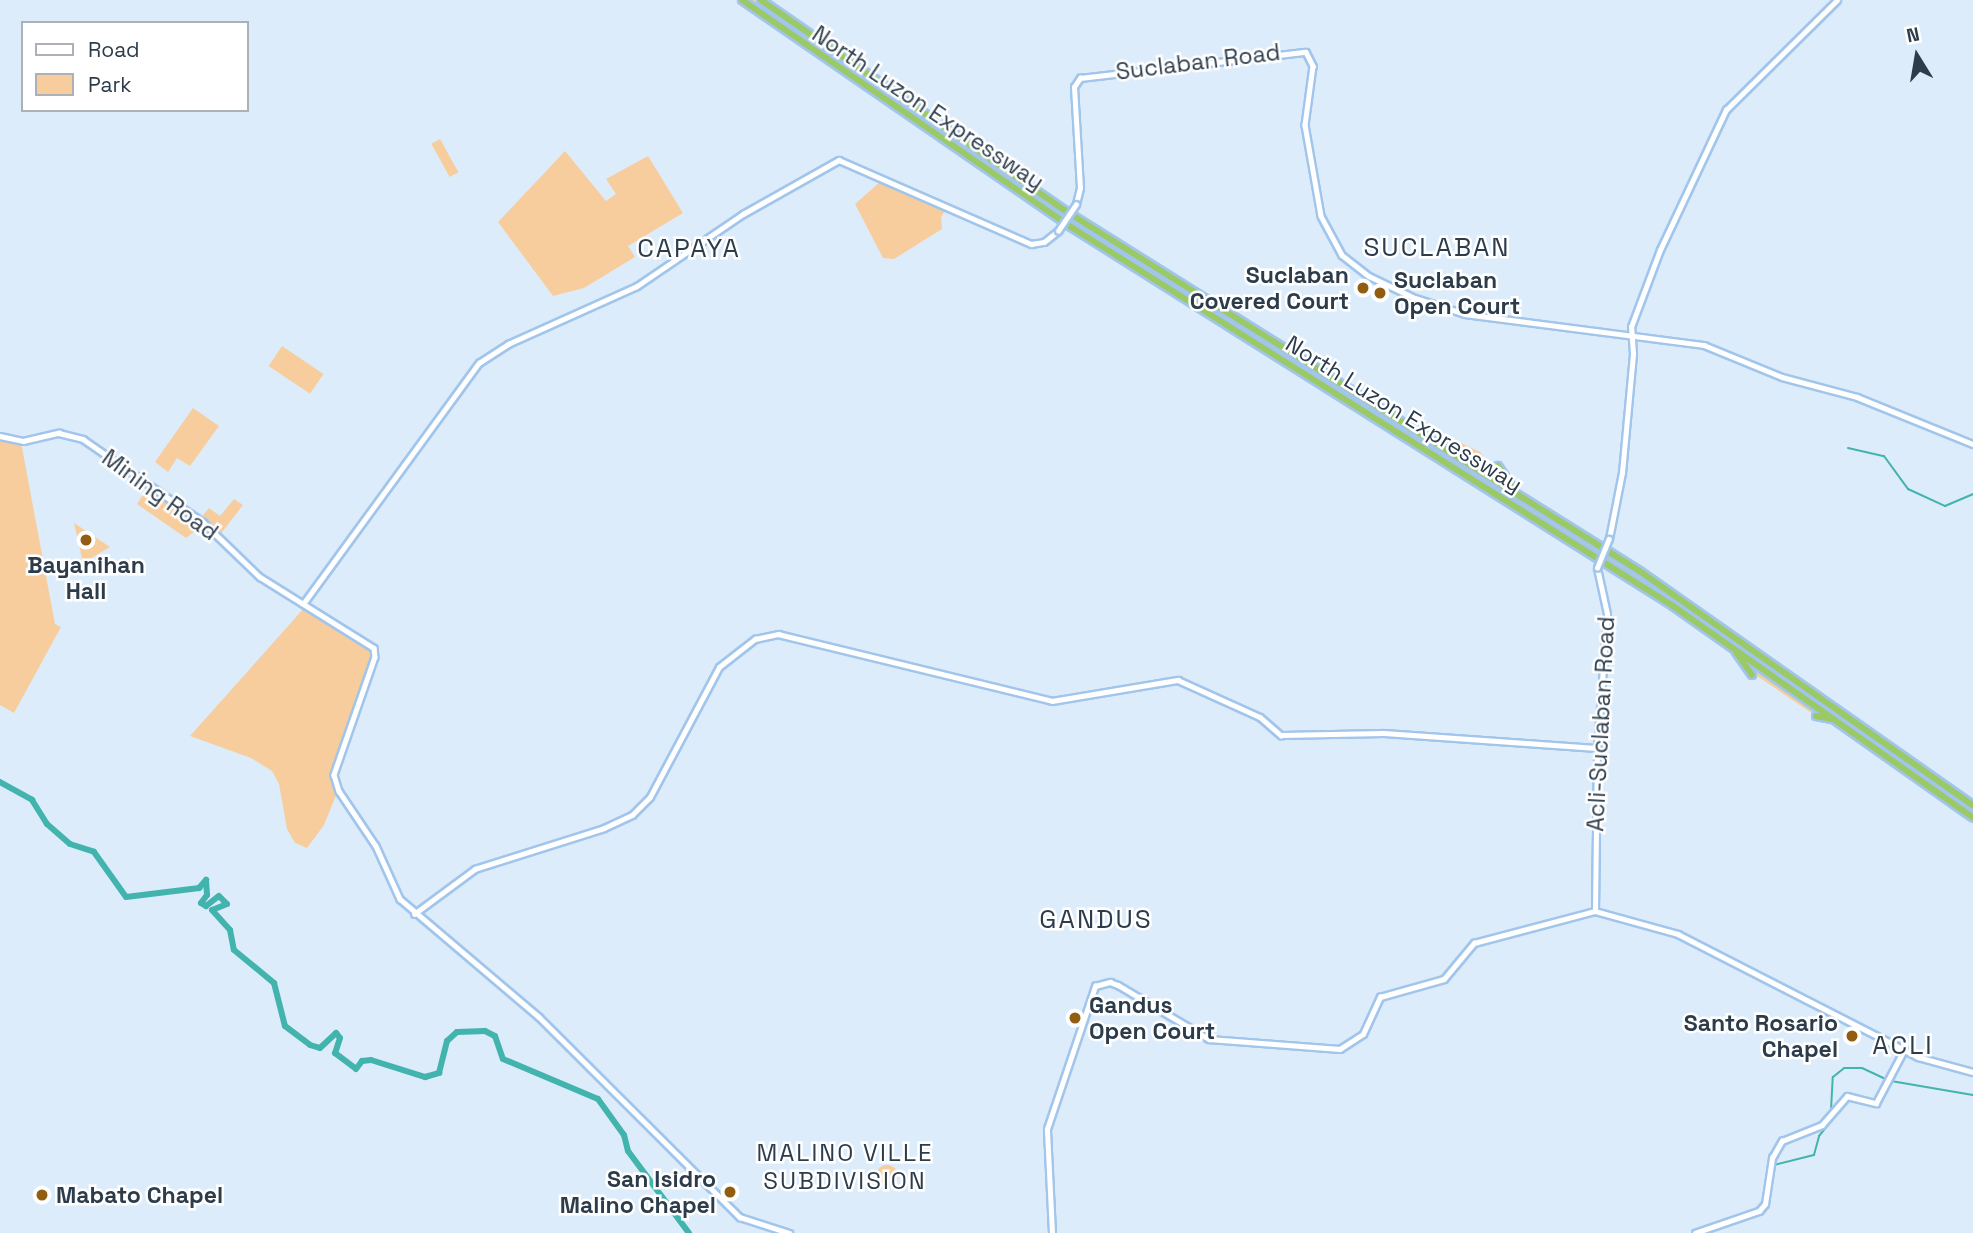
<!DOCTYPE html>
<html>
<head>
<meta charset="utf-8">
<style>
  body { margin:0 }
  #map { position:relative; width:1973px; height:1233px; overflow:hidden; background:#ddecfb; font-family:"Space Grotesk",sans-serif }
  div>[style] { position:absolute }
  .green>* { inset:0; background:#f8cd9d; transform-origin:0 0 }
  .round { border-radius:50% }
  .stream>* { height:2px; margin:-1px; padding:0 1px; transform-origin:1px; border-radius:1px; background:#42b4ad }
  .river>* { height:6px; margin:-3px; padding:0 3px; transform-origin:3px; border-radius:3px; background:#42b4ad }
  .roads { filter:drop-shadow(2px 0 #a1c5eb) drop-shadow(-2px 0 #a1c5eb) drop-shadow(0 2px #a1c5eb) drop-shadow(0 -2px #a1c5eb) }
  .secondary>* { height:4.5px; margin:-2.25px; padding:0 2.25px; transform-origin:2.25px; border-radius:2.25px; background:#fff }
  .highway>* { height:6px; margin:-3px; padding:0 3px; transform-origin:3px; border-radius:3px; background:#9bc966 }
  .bridges { filter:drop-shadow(2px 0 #a1c5eb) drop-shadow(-2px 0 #a1c5eb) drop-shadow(0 2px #a1c5eb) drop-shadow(0 -2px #a1c5eb) }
  .secondary-bridge>* { height:4.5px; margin:-2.25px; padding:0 2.25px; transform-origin:2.25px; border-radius:2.25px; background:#fff }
  .dots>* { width:19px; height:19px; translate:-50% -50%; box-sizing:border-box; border:4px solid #fff; border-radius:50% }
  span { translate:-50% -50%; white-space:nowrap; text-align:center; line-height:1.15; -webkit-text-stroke:5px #fff; paint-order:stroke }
  .street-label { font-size:23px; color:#2d3c4b }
  .poi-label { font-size:23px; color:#2d3c4b; font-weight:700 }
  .right { translate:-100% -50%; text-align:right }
  .left { translate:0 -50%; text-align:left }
  .neighbourhood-label { font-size:24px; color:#2d3c4b; letter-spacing:2px }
  .quarter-label { font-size:26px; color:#2d3c4b; letter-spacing:2px }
  .legend { position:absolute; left:21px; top:21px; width:228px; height:91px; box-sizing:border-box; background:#fff; border:2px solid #abb1b7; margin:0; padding:9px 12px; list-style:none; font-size:21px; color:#2d3c4b }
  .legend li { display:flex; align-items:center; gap:14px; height:35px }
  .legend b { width:35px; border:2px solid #abb1b7 }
  .north { position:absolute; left:1882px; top:21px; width:70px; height:70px; -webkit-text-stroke:5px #fff; paint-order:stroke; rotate:349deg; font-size:19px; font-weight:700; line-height:28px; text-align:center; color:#2d3c4b }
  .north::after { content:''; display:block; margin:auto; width:24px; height:32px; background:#2d3c4b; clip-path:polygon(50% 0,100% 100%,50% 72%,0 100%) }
</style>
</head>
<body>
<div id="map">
  <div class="green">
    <div style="clip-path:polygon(745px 0,757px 0,1194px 298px,1097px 242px)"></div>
    <div style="left:440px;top:139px;width:38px;height:10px;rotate:61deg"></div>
    <div style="clip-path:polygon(565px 151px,606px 201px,616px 194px,606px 179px,648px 156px,683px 213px,628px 246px,635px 257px,584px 288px,553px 296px,498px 222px)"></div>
    <div style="clip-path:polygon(881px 181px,945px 211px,941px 217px,942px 229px,894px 259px,883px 258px,855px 204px)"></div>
    <div style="clip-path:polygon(1215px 308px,1637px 572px,1973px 808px,1973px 816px,1634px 578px,1211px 312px)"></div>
    <div style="left:282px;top:346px;width:50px;height:24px;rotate:34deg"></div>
    <div style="clip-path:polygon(193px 408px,219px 426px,190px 466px,177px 458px,168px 472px,155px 462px)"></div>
    <div style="clip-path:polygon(1446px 436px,1480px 452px,1498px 476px,1437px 438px)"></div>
    <div style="clip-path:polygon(0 437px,21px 442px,55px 624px,61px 627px,14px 713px,0 705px)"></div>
    <div style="clip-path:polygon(148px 487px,204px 524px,186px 538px,137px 504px)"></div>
    <div style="clip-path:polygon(234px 499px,243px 505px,220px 535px,201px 518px,209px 508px,220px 516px)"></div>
    <div style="clip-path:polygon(74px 523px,110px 547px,83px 563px)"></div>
    <div style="clip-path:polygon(304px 608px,373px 653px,331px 771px,337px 793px,324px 825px,307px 848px,295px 843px,287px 829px,279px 784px,272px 771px,251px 758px,190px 736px)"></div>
    <div style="clip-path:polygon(1753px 664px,1819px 710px,1810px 712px,1757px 676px)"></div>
    <div class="round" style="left:876px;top:1165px;width:22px;height:22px"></div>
  </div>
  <div class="stream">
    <div style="left:1848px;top:448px;width:37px;rotate:13deg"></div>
    <div style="left:1884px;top:456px;width:41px;rotate:54deg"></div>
    <div style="left:1908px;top:489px;width:41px;rotate:24.7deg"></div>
    <div style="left:1945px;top:506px;width:30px;rotate:-23deg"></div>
    <div style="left:1891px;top:1081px;width:83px;rotate:9.7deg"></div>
    <div style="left:1831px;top:1110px;width:33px;rotate:-87deg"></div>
    <div style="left:1833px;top:1077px;width:14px;rotate:-39deg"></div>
    <div style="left:1844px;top:1068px;width:18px"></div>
    <div style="left:1862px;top:1068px;width:26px;rotate:25deg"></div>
    <div style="left:1774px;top:1165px;width:41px;rotate:-14deg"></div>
    <div style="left:1814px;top:1155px;width:20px;rotate:-75deg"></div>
    <div style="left:1819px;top:1136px;width:21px;rotate:-51deg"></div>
  </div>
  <div class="river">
    <div style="left:0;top:782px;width:37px;rotate:29deg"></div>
    <div style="left:32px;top:800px;width:28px;rotate:58deg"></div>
    <div style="left:47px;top:824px;width:30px;rotate:41deg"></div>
    <div style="left:70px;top:844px;width:25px;rotate:18deg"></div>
    <div style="left:94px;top:852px;width:55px;rotate:54.6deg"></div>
    <div style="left:126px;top:897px;width:74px;rotate:-7deg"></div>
    <div style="left:199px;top:888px;width:11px;rotate:-49deg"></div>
    <div style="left:206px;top:880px;width:15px;rotate:86deg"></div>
    <div style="left:207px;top:895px;width:10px;rotate:127deg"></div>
    <div style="left:201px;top:903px;width:6px;rotate:31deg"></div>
    <div style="left:206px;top:906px;width:16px;rotate:-38deg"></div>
    <div style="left:219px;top:896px;width:11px;rotate:45deg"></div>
    <div style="left:227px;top:904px;width:16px;rotate:158deg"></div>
    <div style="left:212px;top:910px;width:27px;rotate:48deg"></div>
    <div style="left:230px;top:930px;width:20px;rotate:79deg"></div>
    <div style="left:234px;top:950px;width:52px;rotate:39.5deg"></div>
    <div style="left:274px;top:983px;width:44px;rotate:75.7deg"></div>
    <div style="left:285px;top:1026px;width:31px;rotate:37deg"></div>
    <div style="left:310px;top:1045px;width:10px;rotate:17deg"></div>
    <div style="left:320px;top:1048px;width:22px;rotate:-43deg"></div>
    <div style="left:336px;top:1033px;width:6px;rotate:51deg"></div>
    <div style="left:340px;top:1038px;width:16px;rotate:108deg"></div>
    <div style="left:335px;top:1053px;width:26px;rotate:37deg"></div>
    <div style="left:356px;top:1069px;width:10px;rotate:-53deg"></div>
    <div style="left:362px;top:1061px;width:9px;rotate:-6deg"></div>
    <div style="left:371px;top:1060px;width:57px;rotate:17.5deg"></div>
    <div style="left:425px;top:1077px;width:15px;rotate:-16deg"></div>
    <div style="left:439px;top:1073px;width:33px;rotate:-76deg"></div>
    <div style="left:447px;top:1041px;width:13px;rotate:-42deg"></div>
    <div style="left:457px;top:1032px;width:28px;rotate:-2deg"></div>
    <div style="left:485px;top:1031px;width:11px;rotate:27deg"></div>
    <div style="left:495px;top:1036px;width:24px;rotate:71deg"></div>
    <div style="left:503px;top:1059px;width:103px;rotate:22.8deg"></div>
    <div style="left:598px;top:1099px;width:44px;rotate:54.2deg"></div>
    <div style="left:624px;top:1135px;width:16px;rotate:76deg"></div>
    <div style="left:628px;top:1151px;width:102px;rotate:53.4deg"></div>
  </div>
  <div class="roads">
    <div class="secondary">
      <div style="left:1076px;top:204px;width:16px;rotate:-76deg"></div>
      <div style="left:1080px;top:188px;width:101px;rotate:-93.4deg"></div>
      <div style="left:1074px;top:87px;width:11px;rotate:-56deg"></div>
      <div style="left:1080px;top:78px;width:227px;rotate:-6.6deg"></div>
      <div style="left:1306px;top:52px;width:16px;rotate:63deg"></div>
      <div style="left:1313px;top:66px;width:60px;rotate:97.7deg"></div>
      <div style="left:1305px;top:125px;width:92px;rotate:80deg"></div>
      <div style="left:1321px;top:216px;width:44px;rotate:61.7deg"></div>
      <div style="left:1342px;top:255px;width:34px;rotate:38deg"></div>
      <div style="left:1369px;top:276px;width:51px;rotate:25.6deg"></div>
      <div style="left:1415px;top:298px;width:52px;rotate:17.7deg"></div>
      <div style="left:1465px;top:314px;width:241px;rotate:7.4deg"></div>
      <div style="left:1704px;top:345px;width:84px;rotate:22.3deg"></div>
      <div style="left:1782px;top:377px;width:78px;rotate:14.9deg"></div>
      <div style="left:1857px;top:397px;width:125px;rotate:22.1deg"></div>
      <div style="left:0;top:436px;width:24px;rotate:12deg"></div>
      <div style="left:23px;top:441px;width:37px;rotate:-13deg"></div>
      <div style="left:59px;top:433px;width:25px;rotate:14deg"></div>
      <div style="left:83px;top:439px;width:146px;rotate:34.7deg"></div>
      <div style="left:203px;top:522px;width:79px;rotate:44deg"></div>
      <div style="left:260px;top:577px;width:134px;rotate:31.9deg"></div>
      <div style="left:374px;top:648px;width:9px;rotate:84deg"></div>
      <div style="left:375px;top:657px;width:125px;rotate:109.2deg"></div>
      <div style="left:334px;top:775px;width:17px;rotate:73deg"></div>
      <div style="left:339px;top:791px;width:66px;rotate:56.1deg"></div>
      <div style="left:376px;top:846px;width:58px;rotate:65.6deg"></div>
      <div style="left:400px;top:899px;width:182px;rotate:40.3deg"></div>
      <div style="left:539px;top:1017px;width:284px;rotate:44.9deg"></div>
      <div style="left:740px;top:1217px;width:52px;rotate:18.1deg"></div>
      <div style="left:1609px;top:539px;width:67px;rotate:-78.9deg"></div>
      <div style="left:1622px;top:473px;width:120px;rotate:-84.7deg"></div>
      <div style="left:1633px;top:354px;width:27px;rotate:-94deg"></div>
      <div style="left:1631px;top:327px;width:82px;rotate:-69.4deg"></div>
      <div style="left:1660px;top:250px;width:155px;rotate:-64.8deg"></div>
      <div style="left:1726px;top:110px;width:156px;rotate:-44.7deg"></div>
      <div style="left:303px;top:604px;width:298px;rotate:-53.9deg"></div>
      <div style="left:479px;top:363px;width:35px;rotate:-33deg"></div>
      <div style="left:508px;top:344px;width:141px;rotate:-24.2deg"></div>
      <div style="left:637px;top:286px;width:128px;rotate:-34.2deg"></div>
      <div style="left:743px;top:214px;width:110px;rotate:-29.4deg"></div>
      <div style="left:839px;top:160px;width:210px;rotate:23.6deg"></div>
      <div style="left:1031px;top:244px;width:13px;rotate:-9deg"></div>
      <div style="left:1044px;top:242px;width:18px;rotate:-38deg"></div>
      <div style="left:1595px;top:911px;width:86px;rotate:15.5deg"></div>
      <div style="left:1678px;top:934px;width:270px;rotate:27.1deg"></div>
      <div style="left:1918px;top:1057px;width:57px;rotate:15.3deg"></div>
      <div style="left:1595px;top:911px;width:163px;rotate:-89.3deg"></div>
      <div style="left:1597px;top:748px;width:134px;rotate:-85.7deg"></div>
      <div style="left:1607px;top:614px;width:47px;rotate:-102.3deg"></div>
      <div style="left:414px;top:914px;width:76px;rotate:-36.4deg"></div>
      <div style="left:475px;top:869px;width:135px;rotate:-17.6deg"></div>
      <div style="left:604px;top:828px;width:31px;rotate:-25deg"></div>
      <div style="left:632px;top:815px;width:25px;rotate:-45deg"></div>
      <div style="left:650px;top:797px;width:147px;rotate:-62deg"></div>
      <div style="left:719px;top:667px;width:46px;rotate:-37.9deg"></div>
      <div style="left:755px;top:639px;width:24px;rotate:-12deg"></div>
      <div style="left:778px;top:634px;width:282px;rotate:13.7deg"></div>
      <div style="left:1052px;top:701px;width:128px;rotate:-9.5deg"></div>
      <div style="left:1178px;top:680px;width:90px;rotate:24.3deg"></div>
      <div style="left:1260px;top:717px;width:28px;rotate:41deg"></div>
      <div style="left:1281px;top:735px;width:102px;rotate:-1.1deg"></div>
      <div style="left:1383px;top:733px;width:215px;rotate:4deg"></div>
      <div style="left:1052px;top:1233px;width:104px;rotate:-92.8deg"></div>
      <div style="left:1047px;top:1129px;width:151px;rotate:-71.4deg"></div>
      <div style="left:1095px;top:986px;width:16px;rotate:-15deg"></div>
      <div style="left:1110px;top:982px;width:9px;rotate:21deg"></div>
      <div style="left:1118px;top:985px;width:106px;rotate:30.7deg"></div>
      <div style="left:1209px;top:1039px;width:131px;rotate:4.4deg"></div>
      <div style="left:1340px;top:1049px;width:27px;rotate:-33deg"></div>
      <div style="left:1363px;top:1034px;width:41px;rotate:-65.3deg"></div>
      <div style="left:1380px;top:997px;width:66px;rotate:-15.7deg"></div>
      <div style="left:1444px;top:979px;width:47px;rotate:-50.2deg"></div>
      <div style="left:1474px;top:943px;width:125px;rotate:-14.8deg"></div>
      <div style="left:1695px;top:1233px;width:68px;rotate:-19deg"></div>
      <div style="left:1759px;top:1211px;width:9px;rotate:-49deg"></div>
      <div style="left:1765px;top:1204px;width:47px;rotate:-81.3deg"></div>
      <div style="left:1772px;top:1158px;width:20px;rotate:-60deg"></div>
      <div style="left:1782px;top:1141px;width:43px;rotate:-21.8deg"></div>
      <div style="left:1822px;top:1125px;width:38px;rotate:-49deg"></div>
      <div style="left:1847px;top:1096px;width:30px;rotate:14deg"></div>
      <div style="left:1876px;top:1103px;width:60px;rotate:-62.2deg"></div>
    </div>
    <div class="highway">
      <div style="left:742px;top:0;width:400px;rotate:34.6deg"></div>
      <div style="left:1071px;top:227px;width:711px;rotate:32.19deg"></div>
      <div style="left:1673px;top:606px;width:367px;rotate:35.2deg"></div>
      <div style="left:761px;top:0;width:378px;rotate:34.7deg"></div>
      <div style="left:1072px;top:215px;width:672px;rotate:32.1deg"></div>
      <div style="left:1641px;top:572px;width:406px;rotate:35.1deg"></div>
      <div style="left:1498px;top:466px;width:22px;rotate:56deg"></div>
      <div style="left:1736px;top:652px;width:28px;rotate:55deg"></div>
      <div style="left:1816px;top:716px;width:15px;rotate:11deg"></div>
    </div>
  </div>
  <div class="bridges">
    <div class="secondary-bridge">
      <div style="left:1058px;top:231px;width:32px;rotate:-56deg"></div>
      <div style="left:1597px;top:568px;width:31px;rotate:-68deg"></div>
    </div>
  </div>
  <div class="dots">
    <div style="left:1363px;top:288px;background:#925d10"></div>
    <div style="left:1380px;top:293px;background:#925d10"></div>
    <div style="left:86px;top:540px;background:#925d10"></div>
    <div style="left:1075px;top:1018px;background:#925d10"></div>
    <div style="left:1852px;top:1036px;background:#925d10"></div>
    <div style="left:730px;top:1192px;background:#925d10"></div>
    <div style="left:42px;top:1195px;background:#925d10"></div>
  </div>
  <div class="street-label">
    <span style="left:1198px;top:62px;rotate:-7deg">Suclaban Road</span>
    <span style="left:928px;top:108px;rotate:34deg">North Luzon Expressway</span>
    <span style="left:1404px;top:414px;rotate:32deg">North Luzon Expressway</span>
    <span style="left:160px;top:495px;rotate:36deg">Mining Road</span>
    <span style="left:1601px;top:724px;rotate:-87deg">Acli-Suclaban Road</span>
  </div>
  <div class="poi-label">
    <span class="right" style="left:1349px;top:288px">Suclaban<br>Covered Court</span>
    <span class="left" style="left:1394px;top:293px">Suclaban<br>Open Court</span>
    <span style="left:86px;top:578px">Bayanihan<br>Hall</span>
    <span class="left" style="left:1089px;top:1018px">Gandus<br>Open Court</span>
    <span class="right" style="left:1838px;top:1036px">Santo Rosario<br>Chapel</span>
    <span class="right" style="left:716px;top:1192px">San Isidro<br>Malino Chapel</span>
    <span class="left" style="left:56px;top:1195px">Mabato Chapel</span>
  </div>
  <div class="neighbourhood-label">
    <span style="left:845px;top:1167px">MALINO VILLE<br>SUBDIVISION</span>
  </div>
  <div class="quarter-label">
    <span style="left:1437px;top:248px">SUCLABAN</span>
    <span style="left:689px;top:249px">CAPAYA</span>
    <span style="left:1096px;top:920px">GANDUS</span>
    <span style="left:1903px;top:1046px">ACLI</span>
  </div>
  <ul class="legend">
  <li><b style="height:9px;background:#fff"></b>Road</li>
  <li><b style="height:19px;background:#f8cd9d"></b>Park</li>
  </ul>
  <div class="north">N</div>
</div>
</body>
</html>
